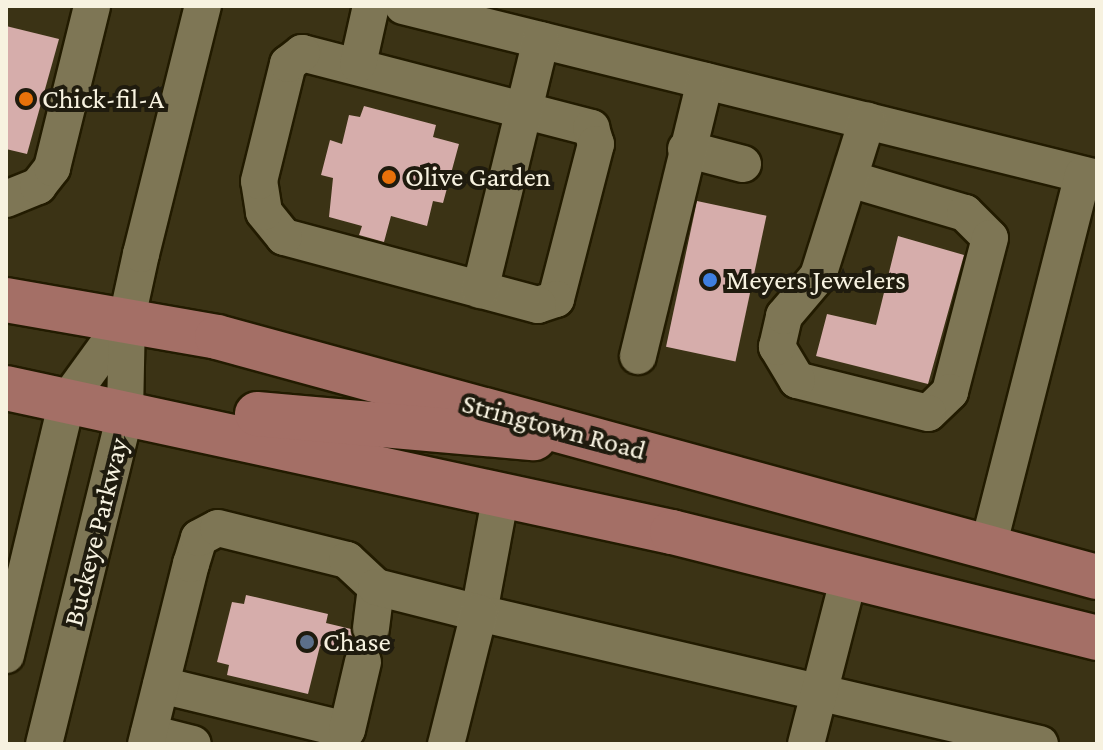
<!DOCTYPE html>
<html>
<head>
<meta charset="utf-8">
<style>
  body { margin:0 }
  #map { position:relative; width:1103px; height:750px; overflow:hidden; background:#3b3315; font-family:"Crimson Pro",serif }
  div>[style] { position:absolute }
  .building>* { inset:0; background:#d6adab; transform-origin:0 0 }
  .roads { filter:drop-shadow(2px 0 #221b00) drop-shadow(-2px 0 #221b00) drop-shadow(0 2px #221b00) drop-shadow(0 -2px #221b00) }
  .minor>* { height:36px; margin:-18px; padding:0 18px; transform-origin:18px; border-radius:18px; background:#7e7655 }
  .major>* { height:44px; margin:-22px; padding:0 22px; transform-origin:22px; border-radius:22px; background:#a46f66 }
  .dots>* { width:22px; height:22px; translate:-50% -50%; box-sizing:border-box; border:4px solid #1f1b0e; border-radius:50% }
  span { translate:-50% -50%; white-space:nowrap; text-align:center; line-height:1.15; -webkit-text-stroke:8px #1f1b0e; paint-order:stroke }
  .poi-label { font-size:28px; color:#f7f2e0 }
  .left { translate:0 -50%; text-align:left }
  .street-label { font-size:28px; color:#f7f2e0 }
  .frame { position:absolute; inset:0; border:8px solid #f7f2e0; pointer-events:none }
</style>
</head>
<body>
<div id="map">
  <div class="building">
    <div style="clip-path:polygon(6px 26px,59px 39px,27px 154px,6px 149px)"></div>
    <div style="clip-path:polygon(364px 106px,436px 125px,433px 137px,459px 144px,443px 203px,433px 201px,427px 226px,391px 216px,384px 242px,359px 235px,362px 226px,329px 217px,333px 178px,321px 175px,330px 140px,342px 144px,349px 115px,360px 117px)"></div>
    <div style="left:697px;top:201px;width:71px;height:149px;rotate:12deg"></div>
    <div style="clip-path:polygon(898px 236px,964px 255px,928px 384px,816px 356px,827px 314px,876px 325px)"></div>
    <div style="clip-path:polygon(246px 595px,328px 614px,326px 623px,351px 629px,356px 642px,345px 652px,320px 646px,308px 694px,227px 675px,229px 665px,217px 662px,232px 602px,244px 604px)"></div>
  </div>
  <div class="roads">
    <div class="minor">
      <div style="left:403px;top:6px;width:715px;rotate:13.92deg"></div>
      <div style="left:302px;top:53px;width:299px;rotate:14.5deg"></div>
      <div style="left:591px;top:128px;width:17px;rotate:73deg"></div>
      <div style="left:596px;top:144px;width:160px;rotate:104.5deg"></div>
      <div style="left:556px;top:299px;width:19px;rotate:162deg"></div>
      <div style="left:538px;top:305px;width:263px;rotate:-165deg"></div>
      <div style="left:284px;top:237px;width:32px;rotate:-129deg"></div>
      <div style="left:264px;top:212px;width:31px;rotate:-99deg"></div>
      <div style="left:259px;top:181px;width:121px;rotate:-76.1deg"></div>
      <div style="left:288px;top:64px;width:18px;rotate:-38deg"></div>
      <div style="left:358px;top:64px;width:59px;rotate:-77.4deg"></div>
      <div style="left:686px;top:149px;width:59px;rotate:14.7deg"></div>
      <div style="left:850px;top:179px;width:120px;rotate:16.5deg"></div>
      <div style="left:965px;top:213px;width:35px;rotate:45deg"></div>
      <div style="left:990px;top:238px;width:159px;rotate:104.6deg"></div>
      <div style="left:950px;top:392px;width:30px;rotate:136deg"></div>
      <div style="left:928px;top:413px;width:135px;rotate:-165.9deg"></div>
      <div style="left:797px;top:380px;width:39px;rotate:-121deg"></div>
      <div style="left:777px;top:347px;width:32px;rotate:-77deg"></div>
      <div style="left:784px;top:316px;width:52px;rotate:-49.6deg"></div>
      <div style="left:818px;top:276px;width:163px;rotate:-72.5deg"></div>
      <div style="left:6px;top:199px;width:35px;rotate:-22deg"></div>
      <div style="left:38px;top:186px;width:23px;rotate:-52deg"></div>
      <div style="left:52px;top:168px;width:167px;rotate:-76.1deg"></div>
      <div style="left:480px;top:290px;width:257px;rotate:-76.3deg"></div>
      <div style="left:638px;top:356px;width:283px;rotate:-76.3deg"></div>
      <div style="left:501px;top:494px;width:121px;rotate:100.5deg"></div>
      <div style="left:479px;top:613px;width:576px;rotate:13.14deg"></div>
      <div style="left:988px;top:547px;width:384px;rotate:-75.7deg"></div>
      <div style="left:371px;top:628px;width:41px;rotate:-83deg"></div>
      <div style="left:6px;top:655px;width:261px;rotate:-76.5deg"></div>
      <div style="left:67px;top:401px;width:102px;rotate:-54.1deg"></div>
      <div style="left:161px;top:685px;width:191px;rotate:13.6deg"></div>
      <div style="left:347px;top:730px;width:70px;rotate:-76.8deg"></div>
      <div style="left:149px;top:733px;width:45px;rotate:14deg"></div>
      <div style="left:44px;top:744px;width:341px;rotate:-76.2deg"></div>
      <div style="left:125px;top:413px;width:95px;rotate:-88.8deg"></div>
      <div style="left:127px;top:318px;width:66px;rotate:-77.7deg"></div>
      <div style="left:141px;top:254px;width:256px;rotate:-76deg"></div>
      <div style="left:146px;top:744px;width:186px;rotate:-76deg"></div>
      <div style="left:191px;top:564px;width:27px;rotate:-73deg"></div>
      <div style="left:199px;top:538px;width:21px;rotate:-28deg"></div>
      <div style="left:218px;top:528px;width:133px;rotate:13.9deg"></div>
      <div style="left:347px;top:560px;width:40px;rotate:43deg"></div>
      <div style="left:376px;top:587px;width:106px;rotate:14.2deg"></div>
      <div style="left:479px;top:613px;width:135px;rotate:104.1deg"></div>
      <div style="left:806px;top:744px;width:173px;rotate:-75.6deg"></div>
    </div>
    <div class="major">
      <div style="left:6px;top:300px;width:214px;rotate:9.9deg"></div>
      <div style="left:217px;top:337px;width:912px;rotate:15.26deg"></div>
      <div style="left:6px;top:388px;width:681px;rotate:12.2deg"></div>
      <div style="left:672px;top:532px;width:438px;rotate:14deg"></div>
      <div style="left:257px;top:414px;width:278px;rotate:5deg"></div>
    </div>
  </div>
  <div class="dots">
    <div style="left:26px;top:99px;background:#e8710a"></div>
    <div style="left:389px;top:177px;background:#e8710a"></div>
    <div style="left:710px;top:280px;background:#3f7fe0"></div>
    <div style="left:307px;top:642px;background:#5c6f8a"></div>
  </div>
  <div class="poi-label">
    <span class="left" style="left:42px;top:99px">Chick-fil-A</span>
    <span class="left" style="left:405px;top:177px">Olive Garden</span>
    <span class="left" style="left:726px;top:280px">Meyers Jewelers</span>
    <span class="left" style="left:323px;top:642px">Chase</span>
  </div>
  <div class="street-label">
    <span style="left:554px;top:427px;rotate:15deg">Stringtown Road</span>
    <span style="left:96px;top:532px;rotate:-76deg">Buckeye Parkway</span>
  </div>
  <div class="frame"></div>
</div>
</body>
</html>
